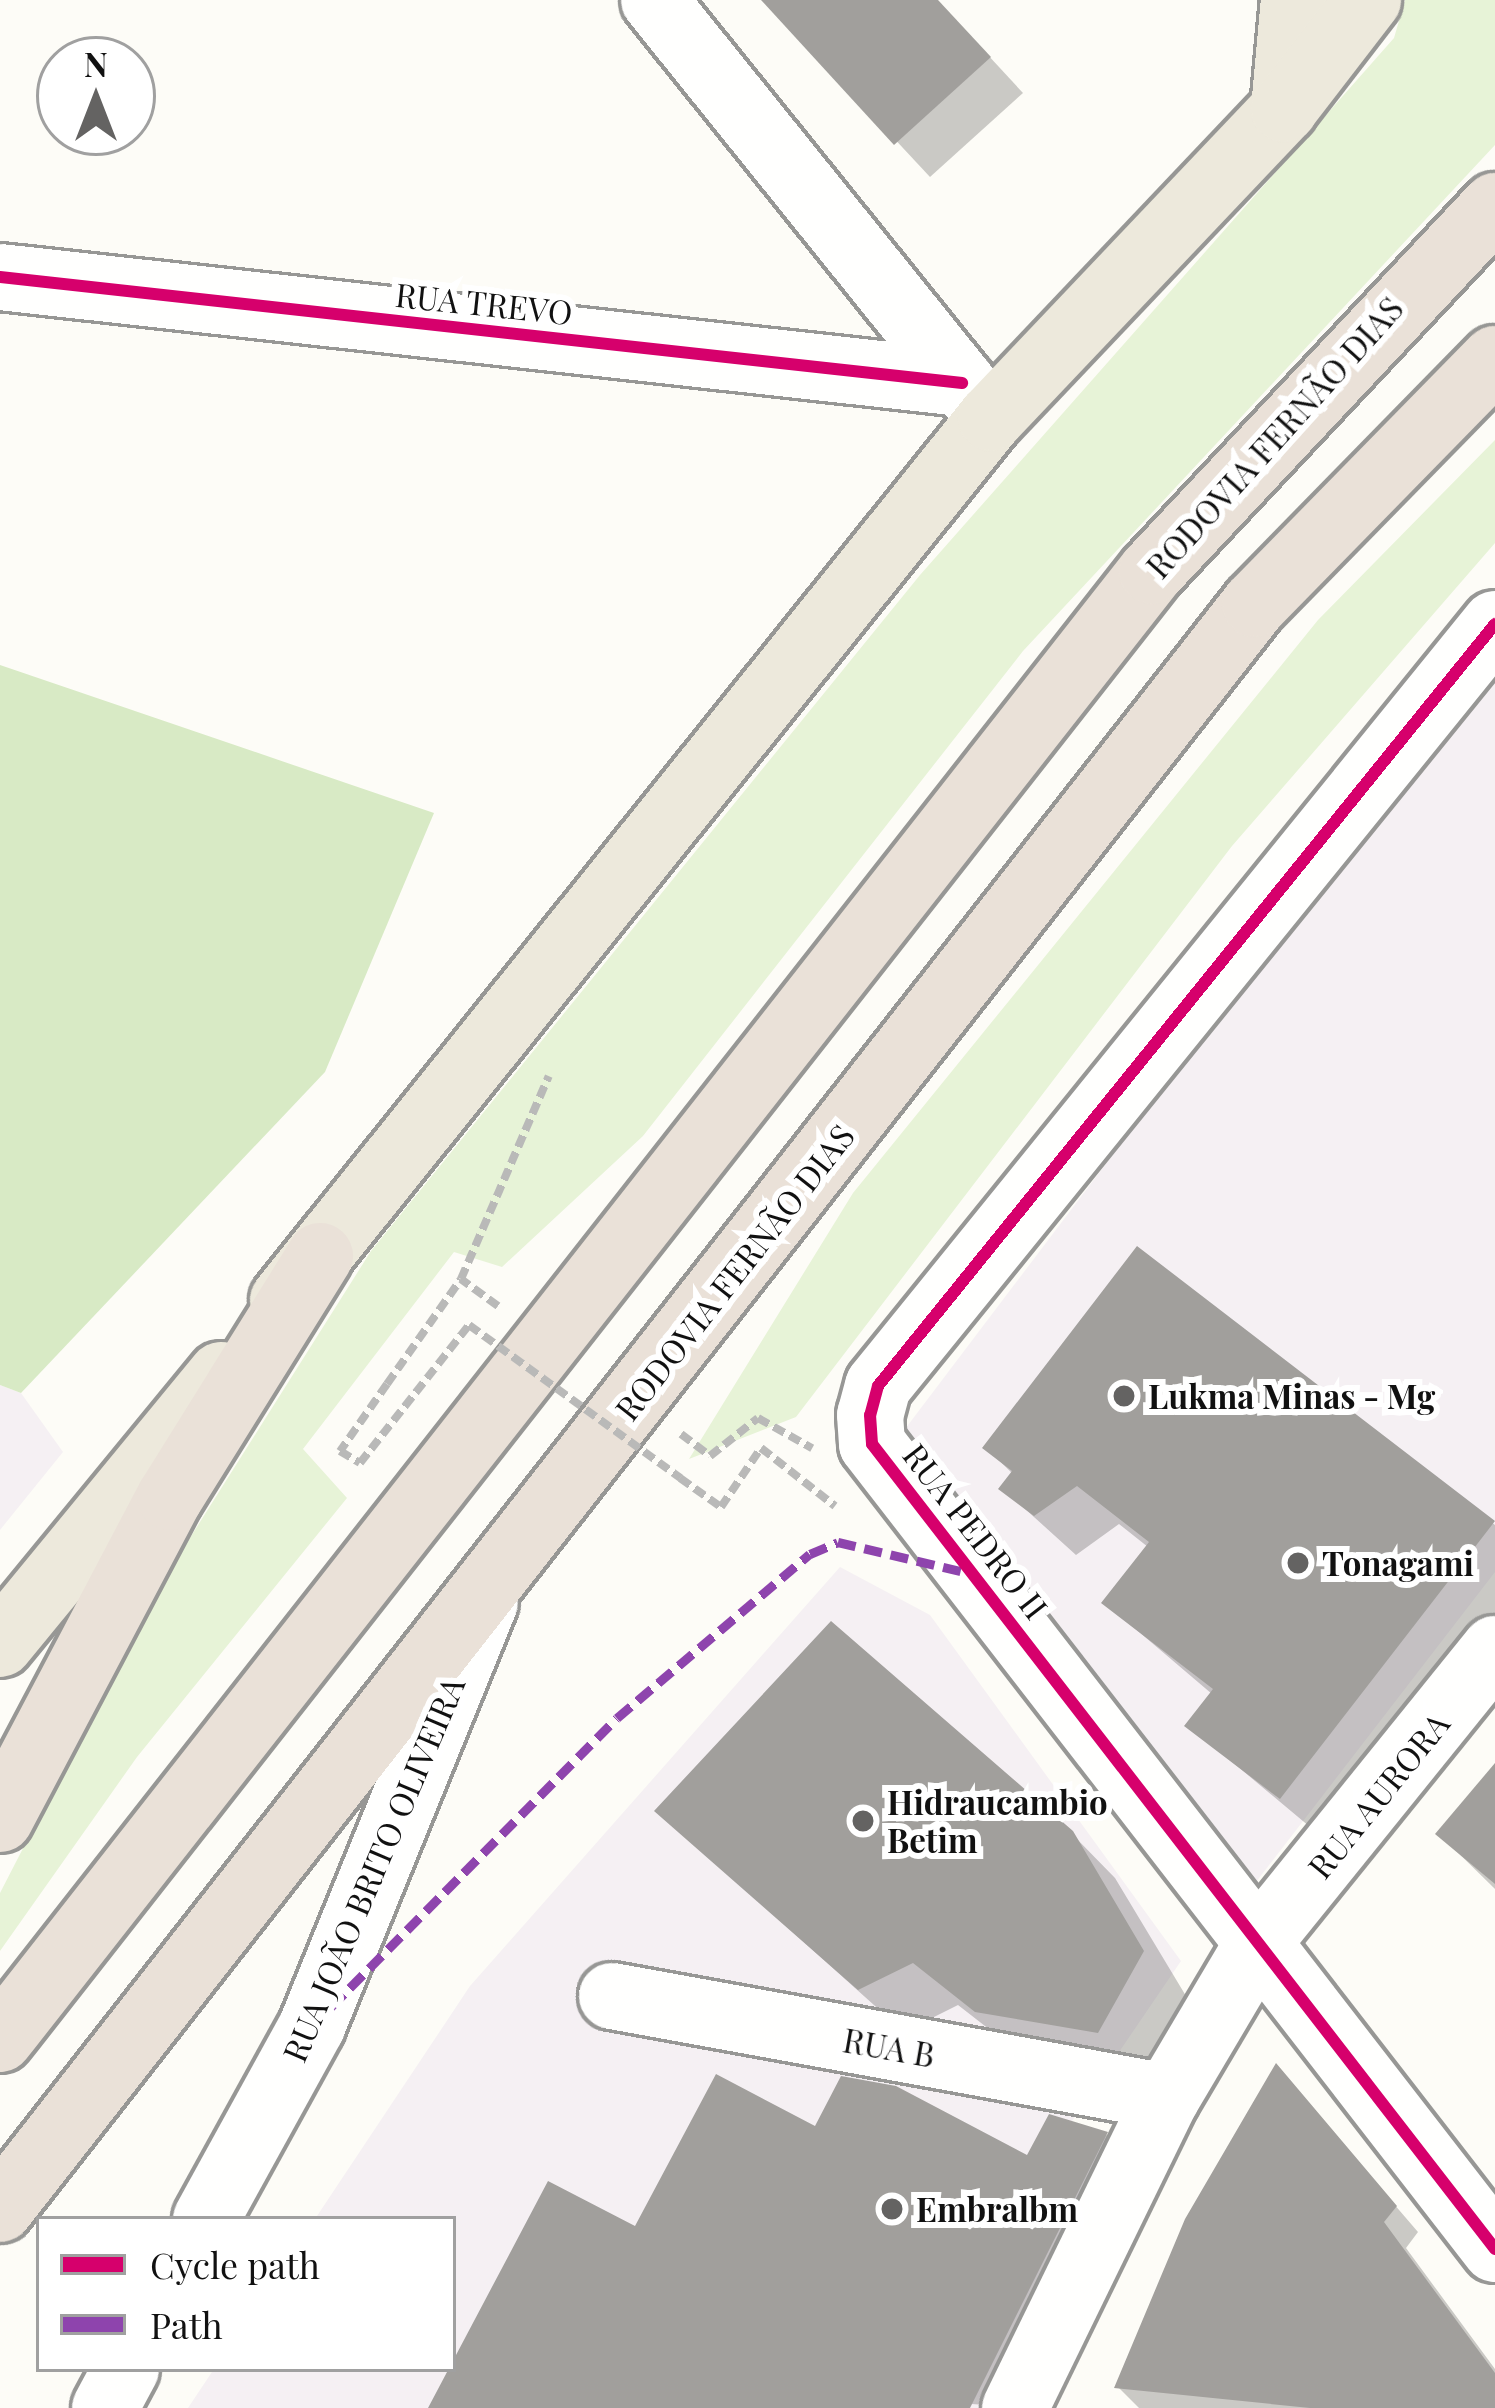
<!DOCTYPE html>
<html>
<head>
<meta charset="utf-8">
<style>
  body { margin:0 }
  #map { position:relative; width:1495px; height:2408px; overflow:hidden; background:#fdfcf7; font-family:"Playfair Display",serif }
  div>[style] { position:absolute }
  .industrial>* { inset:0; background:#f5f0f3 }
  .green>* { inset:0; background:#e7f3d7 }
  .forest>* { inset:0; background:#d8eac5 }
  .shadow>* { inset:0; background:#0003 }
  .building>* { inset:0; background:#a19f9c }
  .path>* { height:8px; margin-top:-4px; transform-origin:0; background:repeating-linear-gradient(90deg,#b9b9b8 0 12px,transparent 0 18px) }
  .roads { filter:drop-shadow(3px 0 #979795) drop-shadow(-3px 0 #979795) drop-shadow(0 3px #979795) drop-shadow(0 -3px #979795) }
  .minor>* { height:66px; margin:-33px; padding:0 33px; transform-origin:33px; border-radius:33px; background:#fffffe }
  .major>* { height:66px; margin:-33px; padding:0 33px; transform-origin:33px; border-radius:33px; background:#ede9dc }
  .highway>* { height:66px; margin:-33px; padding:0 33px; transform-origin:33px; border-radius:33px; background:#eae1d8 }
  .path-bridge>* { height:8px; margin-top:-4px; transform-origin:0; background:repeating-linear-gradient(90deg,#b9b9b8 0 12px,transparent 0 18px) }
  .quiet>* { height:9px; margin-top:-4.5px; transform-origin:0; background:repeating-linear-gradient(90deg,#8e44ad 0 18px,transparent 0 27px) }
  .cycleway>* { height:12px; margin:-6px; padding:0 6px; transform-origin:6px; border-radius:6px; background:#d6006c }
  .dots>* { width:33px; height:33px; translate:-50% -50%; box-sizing:border-box; border:6px solid #fff; border-radius:50% }
  span { translate:-50% -50%; white-space:nowrap; text-align:center; line-height:1.15; -webkit-text-stroke:12px #fff; paint-order:stroke }
  .street-label { font-size:33px; color:#111 }
  .poi-label { font-size:33px; color:#111; font-weight:700 }
  .left { translate:0 -50%; text-align:left }
  .legend { position:absolute; left:36px; top:2216px; width:420px; height:156px; box-sizing:border-box; background:#fff; border:3px solid #a0a0a0; margin:0; padding:15px 21px; list-style:none; font-size:36px; color:#111 }
  .legend li { display:flex; align-items:center; gap:24px; height:60px }
  .legend b { width:60px; border:3px solid #a0a0a0 }
  .north { position:absolute; left:36px; top:36px; width:120px; height:120px; box-sizing:border-box; background:#fff; border:3px solid #a0a0a0; border-radius:50%; rotate:0deg; font-size:33px; font-weight:700; line-height:48px; text-align:center; color:#111 }
  .north::after { content:''; display:block; margin:auto; width:42px; height:54px; background:#646362; clip-path:polygon(50% 0,100% 100%,50% 72%,0 100%) }
</style>
</head>
<body>
<div id="map">
  <div class="industrial">
    <div style="clip-path:polygon(1495px 650px,1495px 1572px,1236px 1908px,899px 1437px)"></div>
    <div style="clip-path:polygon(0 1385px,21px 1393px,63px 1452px,0 1530px)"></div>
    <div style="clip-path:polygon(840px 1567px,930px 1615px,1181px 1961px,1070px 2124px,1121px 2144px,979px 2408px,188px 2408px,214px 2369px,453px 2369px,453px 2219px,315px 2219px,470px 1986px)"></div>
  </div>
  <div class="green">
    <div style="clip-path:polygon(1405px 0,1495px 0,1495px 145px,1023px 651px,643px 1136px,502px 1267px,454px 1252px,303px 1449px,347px 1498px,137px 1757px,0 1951px,0 1893px,152px 1598px,371px 1251px,920px 575px,1394px 38px)"></div>
    <div style="clip-path:polygon(1495px 440px,1495px 543px,1232px 846px,796px 1417px,689px 1459px,853px 1193px,1318px 620px)"></div>
  </div>
  <div class="forest">
    <div style="clip-path:polygon(0 665px,434px 813px,325px 1072px,21px 1393px,0 1385px)"></div>
  </div>
  <div class="shadow">
    <div style="clip-path:polygon(765px 0,937px 0,1023px 93px,930px 177px)"></div>
    <div style="clip-path:polygon(1137px 1250px,1495px 1525px,1495px 1614px,1322px 1837px,1188px 1725px,1212px 1694px,1105px 1603px,1148px 1547px,1119px 1524px,1076px 1555px,1002px 1488px,1013px 1474px,986px 1448px)"></div>
    <div style="clip-path:polygon(1495px 1769px,1495px 1889px,1439px 1834px)"></div>
    <div style="clip-path:polygon(658px 1811px,1071px 1833px,1115px 1878px,1186px 1996px,1142px 2075px,1021px 2054px,958px 2005px,904px 2032px)"></div>
    <div style="clip-path:polygon(1277px 2068px,1418px 2232px,1406px 2248px,1495px 2369px,1495px 2408px,1139px 2408px,1118px 2387px)"></div>
    <div style="clip-path:polygon(816px 2130px,1028px 2159px,1107px 2135px,1146px 2174px,1029px 2408px,886px 2398px,906px 2408px,431px 2408px,636px 2230px)"></div>
  </div>
  <div class="building">
    <div style="clip-path:polygon(761px 0,938px 0,991px 57px,894px 145px)"></div>
    <div style="clip-path:polygon(1137px 1246px,1495px 1521px,1280px 1799px,1184px 1726px,1213px 1689px,1101px 1603px,1149px 1542px,1077px 1486px,1034px 1516px,998px 1489px,1012px 1471px,982px 1448px)"></div>
    <div style="clip-path:polygon(831px 1621px,1073px 1831px,1144px 1951px,1098px 2033px,975px 2012px,913px 1963px,858px 1990px,654px 1811px)"></div>
    <div style="clip-path:polygon(1495px 1763px,1495px 1884px,1435px 1834px)"></div>
    <div style="clip-path:polygon(1276px 2063px,1397px 2206px,1384px 2222px,1495px 2373px,1495px 2408px,1310px 2408px,1114px 2388px,1185px 2219px)"></div>
    <div style="clip-path:polygon(716px 2074px,815px 2126px,841px 2076px,896px 2086px,1027px 2155px,1049px 2114px,1108px 2132px,970px 2408px,428px 2408px,548px 2181px,635px 2226px)"></div>
  </div>
  <div class="path">
    <div style="left:498px;top:1306px;width:46px;rotate:-143.9deg"></div>
    <div style="left:461px;top:1279px;width:221px;rotate:-66.6deg"></div>
    <div style="left:387px;top:1384px;width:128px;rotate:-54.8deg"></div>
    <div style="left:681px;top:1434px;width:36px;rotate:37deg"></div>
    <div style="left:710px;top:1456px;width:61px;rotate:-38.4deg"></div>
    <div style="left:758px;top:1418px;width:62px;rotate:29.1deg"></div>
    <div style="left:680px;top:1478px;width:50px;rotate:35.3deg"></div>
    <div style="left:721px;top:1507px;width:71px;rotate:-55.9deg"></div>
    <div style="left:761px;top:1448px;width:94px;rotate:38.1deg"></div>
  </div>
  <div class="roads">
    <div class="minor">
      <div style="left:654px;top:0;width:512px;rotate:51.18deg"></div>
      <div style="left:0;top:277px;width:968px;rotate:6.29deg"></div>
      <div style="left:1495px;top:624px;width:980px;rotate:129deg"></div>
      <div style="left:878px;top:1386px;width:30px;rotate:105deg"></div>
      <div style="left:870px;top:1415px;width:29px;rotate:86deg"></div>
      <div style="left:872px;top:1444px;width:1018px;rotate:52.26deg"></div>
      <div style="left:612px;top:1996px;width:564px;rotate:10.31deg"></div>
      <div style="left:206px;top:2219px;width:220px;rotate:-61.2deg"></div>
      <div style="left:312px;top:2026px;width:457px;rotate:-67.8deg"></div>
      <div style="left:105px;top:2408px;width:44px;rotate:-61.7deg"></div>
      <div style="left:1015px;top:2408px;width:346px;rotate:-64deg"></div>
      <div style="left:1167px;top:2097px;width:182px;rotate:-59.4deg"></div>
      <div style="left:1260px;top:1940px;width:374px;rotate:-51.1deg"></div>
    </div>
    <div class="major">
      <div style="left:1284px;top:109px;width:109px;rotate:-84.8deg"></div>
      <div style="left:283px;top:1300px;width:1131px;rotate:-51.25deg"></div>
      <div style="left:991px;top:418px;width:426px;rotate:-46.5deg"></div>
      <div style="left:1284px;top:109px;width:138px;rotate:-52.4deg"></div>
      <div style="left:0;top:1644px;width:348px;rotate:-50.6deg"></div>
    </div>
    <div class="highway">
      <div style="left:0;top:1819px;width:364px;rotate:-62.2deg"></div>
      <div style="left:170px;top:1497px;width:284px;rotate:-58.1deg"></div>
      <div style="left:0;top:2039px;width:1866px;rotate:-51.88deg"></div>
      <div style="left:1152px;top:571px;width:501px;rotate:-46.78deg"></div>
      <div style="left:0;top:2209px;width:2037px;rotate:-51.98deg"></div>
      <div style="left:1255px;top:604px;width:343px;rotate:-45.6deg"></div>
    </div>
  </div>
  <div class="path-bridge">
    <div style="left:387px;top:1384px;width:82px;rotate:125deg"></div>
    <div style="left:340px;top:1451px;width:23px;rotate:31deg"></div>
    <div style="left:360px;top:1463px;width:176px;rotate:-51.7deg"></div>
    <div style="left:469px;top:1325px;width:261px;rotate:35.9deg"></div>
  </div>
  <div class="quiet">
    <div style="left:312px;top:2026px;width:433px;rotate:-45.3deg"></div>
    <div style="left:617px;top:1718px;width:253px;rotate:-40.4deg"></div>
    <div style="left:810px;top:1554px;width:30px;rotate:-23deg"></div>
    <div style="left:838px;top:1542px;width:135px;rotate:13.3deg"></div>
  </div>
  <div class="cycleway">
    <div style="left:0;top:277px;width:968px;rotate:6.29deg"></div>
    <div style="left:1495px;top:624px;width:980px;rotate:129deg"></div>
    <div style="left:878px;top:1386px;width:30px;rotate:105deg"></div>
    <div style="left:870px;top:1415px;width:29px;rotate:86deg"></div>
    <div style="left:872px;top:1444px;width:1018px;rotate:52.26deg"></div>
  </div>
  <div class="dots">
    <div style="left:1124px;top:1396px;background:#646362"></div>
    <div style="left:1298px;top:1563px;background:#646362"></div>
    <div style="left:863px;top:1821px;background:#646362"></div>
    <div style="left:892px;top:2209px;background:#646362"></div>
  </div>
  <div class="street-label">
    <span style="left:484px;top:303px;rotate:6deg">RUA TREVO</span>
    <span style="left:1274px;top:437px;rotate:-48deg">RODOVIA FERNÃO DIAS</span>
    <span style="left:734px;top:1272px;rotate:-52deg">RODOVIA FERNÃO DIAS</span>
    <span style="left:976px;top:1531px;rotate:52deg">RUA PEDRO II</span>
    <span style="left:1378px;top:1795px;rotate:-51deg">RUA AURORA</span>
    <span style="left:373px;top:1869px;rotate:-67deg">RUA JOÃO BRITO OLIVEIRA</span>
    <span style="left:889px;top:2047px;rotate:10deg">RUA B</span>
  </div>
  <div class="poi-label">
    <span class="left" style="left:1148px;top:1396px">Lukma Minas - Mg</span>
    <span class="left" style="left:1322px;top:1563px">Tonagami</span>
    <span class="left" style="left:887px;top:1821px">Hidraucambio<br>Betim</span>
    <span class="left" style="left:916px;top:2209px">Embralbm</span>
  </div>
  <ul class="legend">
  <li><b style="height:15px;background:#d6006c"></b>Cycle path</li>
  <li><b style="height:15px;background:#8e44ad"></b>Path</li>
  </ul>
  <div class="north">N</div>
</div>
</body>
</html>
